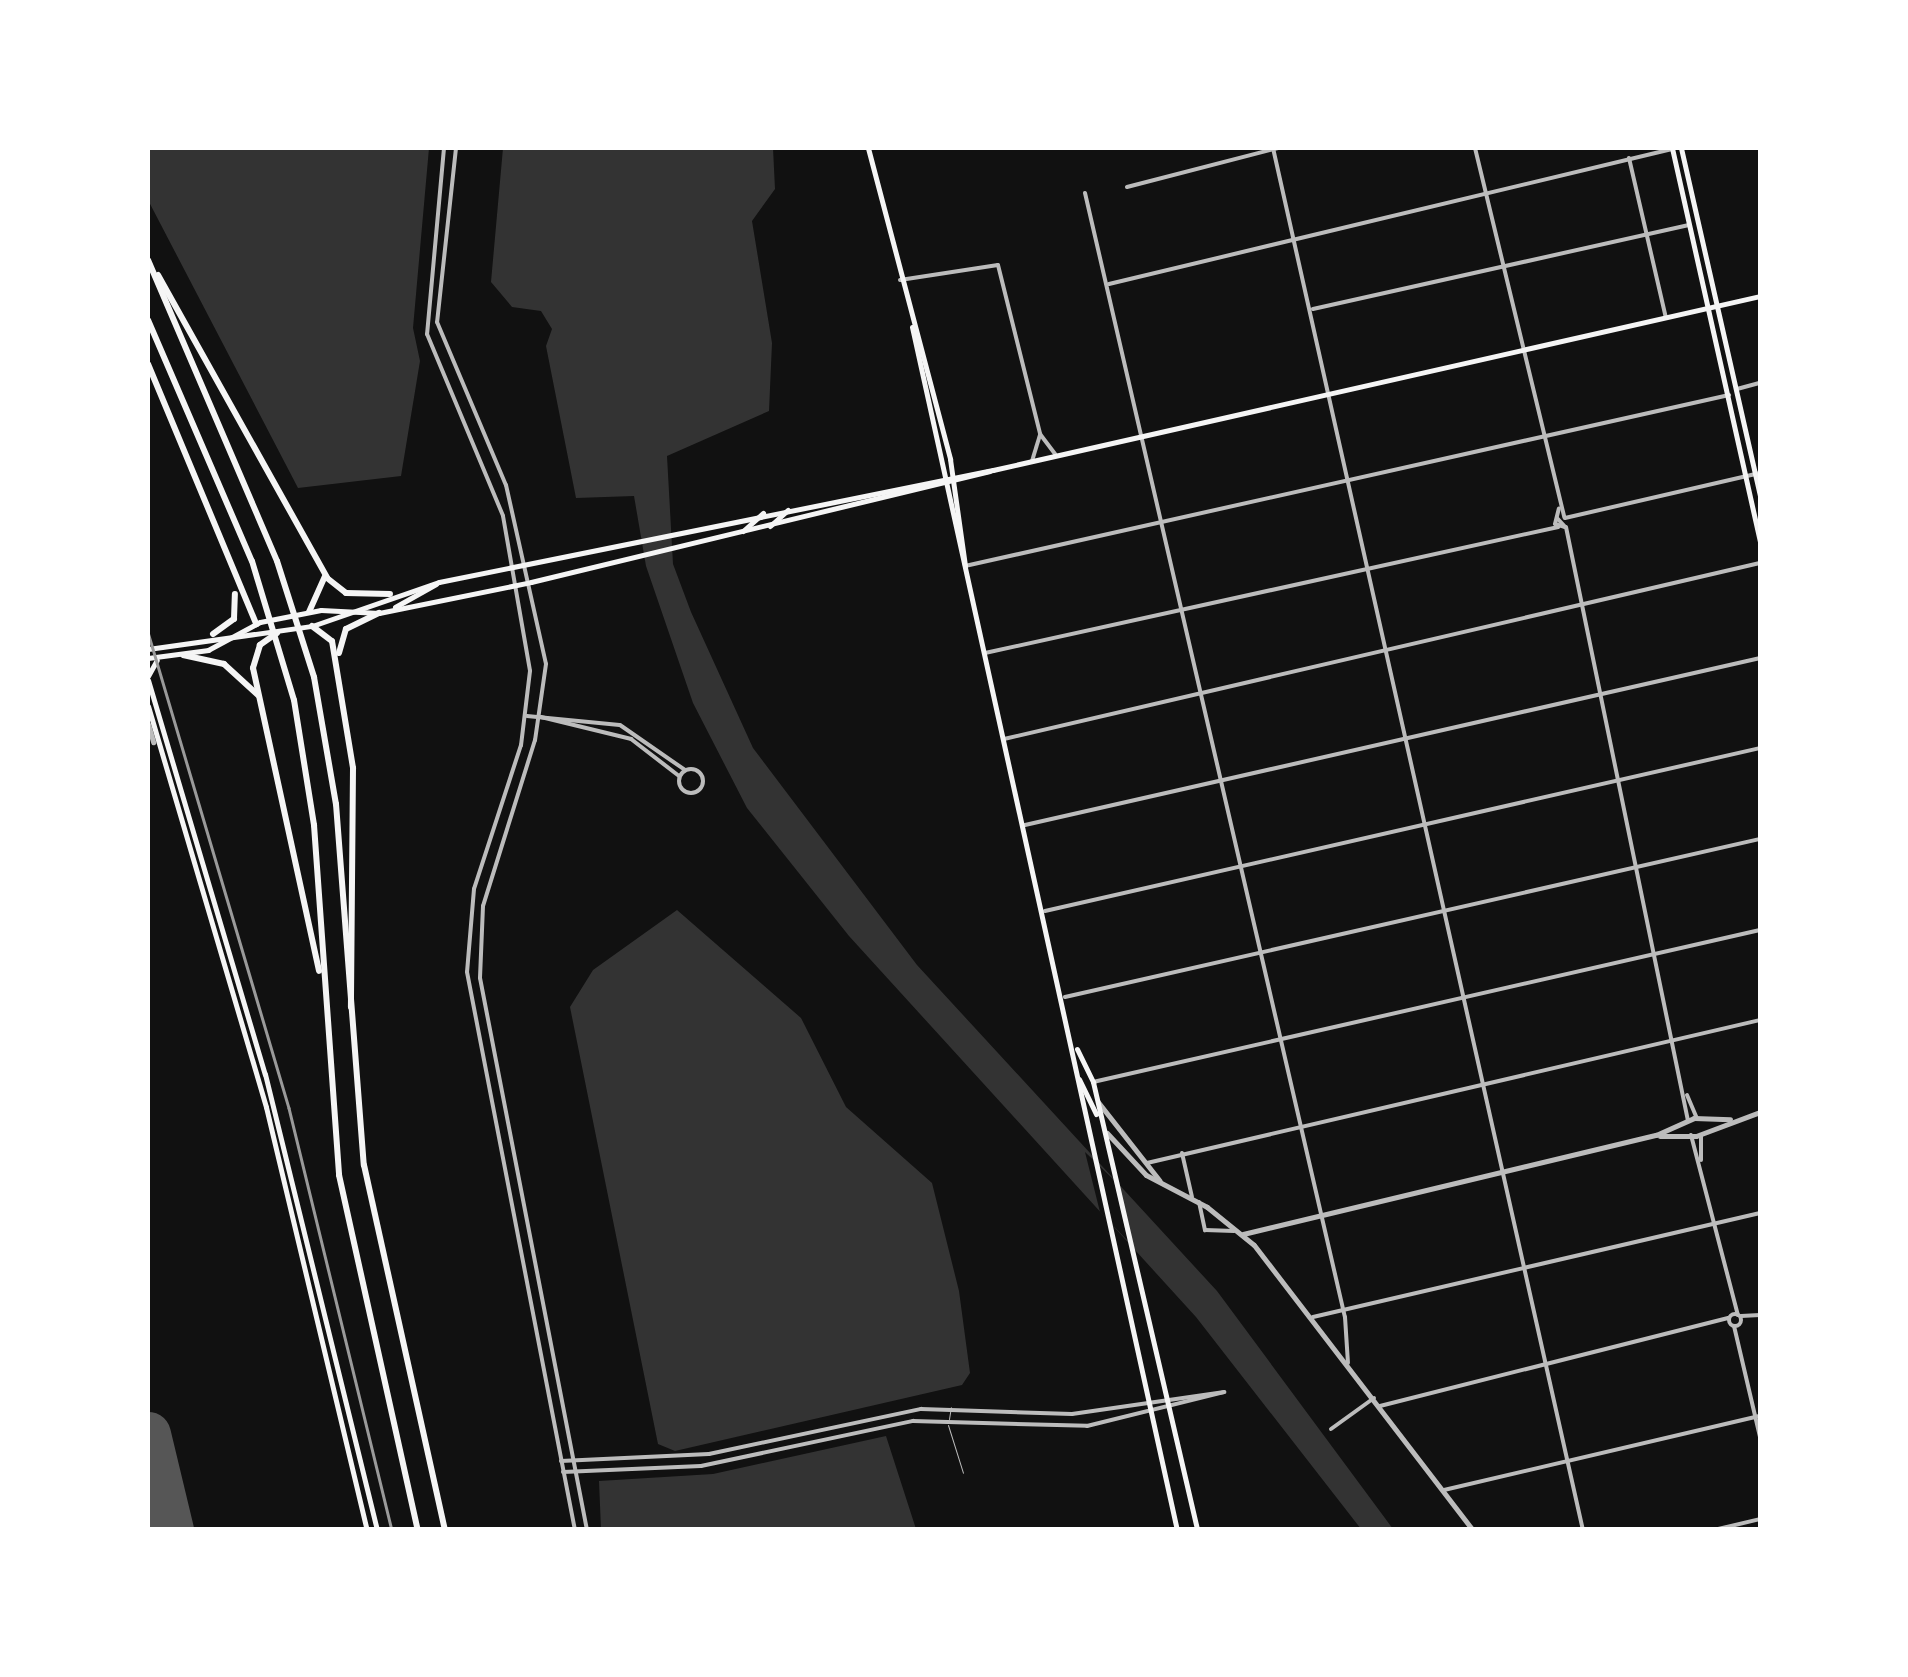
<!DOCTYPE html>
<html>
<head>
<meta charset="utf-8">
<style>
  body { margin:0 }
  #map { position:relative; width:1908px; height:1677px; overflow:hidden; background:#111; font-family:"DejaVu Sans",sans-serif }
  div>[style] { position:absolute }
  .water>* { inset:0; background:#333 }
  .pier>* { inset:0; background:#111 }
  .taxiway>* { height:18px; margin:-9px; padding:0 9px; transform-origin:9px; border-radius:9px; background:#565656 }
  .runway>* { height:45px; margin:-22.5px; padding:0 22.5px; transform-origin:22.5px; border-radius:22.5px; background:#565656 }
  .service>* { height:1px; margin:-0.5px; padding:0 0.5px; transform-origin:0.5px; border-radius:0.5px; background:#bcbcbc }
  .minor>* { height:4px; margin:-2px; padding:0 2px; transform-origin:2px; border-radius:2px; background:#bcbcbc }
  .minor>.ring { margin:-2px; padding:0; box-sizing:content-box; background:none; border:4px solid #bcbcbc; border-radius:50% }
  .tertiary>* { height:5px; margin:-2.5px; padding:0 2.5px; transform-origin:2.5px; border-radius:2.5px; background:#bcbcbc }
  .secondary>* { height:5px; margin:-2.5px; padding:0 2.5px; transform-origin:2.5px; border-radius:2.5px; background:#f5f5f5 }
  .motorway>* { height:6px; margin:-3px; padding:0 3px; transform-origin:3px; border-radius:3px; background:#f5f5f5 }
  .rail>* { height:2.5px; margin:-1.25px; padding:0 1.25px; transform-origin:1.25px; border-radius:1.25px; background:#9a9a9a }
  span { translate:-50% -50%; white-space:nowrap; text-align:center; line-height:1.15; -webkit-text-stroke:9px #fff; paint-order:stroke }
  .frame { position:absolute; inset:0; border:150px solid #fff; pointer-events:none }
</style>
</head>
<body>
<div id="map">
  <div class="water">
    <div style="clip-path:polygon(148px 148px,429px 148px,413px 328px,420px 361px,401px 476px,298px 488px,148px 200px)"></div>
    <div style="clip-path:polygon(503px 148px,773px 148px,775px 189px,752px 221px,772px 343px,769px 411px,667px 456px,673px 564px,691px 612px,753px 748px,917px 965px,1217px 1291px,1393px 1529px,1361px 1529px,1196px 1317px,849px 936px,747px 808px,693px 703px,646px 566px,634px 496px,576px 498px,546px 346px,552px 329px,541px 311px,512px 307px,491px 282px)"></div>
    <div style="clip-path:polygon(677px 910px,801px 1018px,846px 1107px,932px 1183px,959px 1291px,970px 1373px,962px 1385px,675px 1451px,658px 1444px,570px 1007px,593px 970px)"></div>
    <div style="clip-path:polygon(886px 1436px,916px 1529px,601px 1529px,599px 1481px,713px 1474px)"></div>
  </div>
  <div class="pier">
    <div style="clip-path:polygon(1085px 1152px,1114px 1180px,1128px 1241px,1100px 1212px)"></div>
  </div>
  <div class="taxiway">
    <div style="left:148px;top:1464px;width:66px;rotate:86.5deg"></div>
  </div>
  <div class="runway">
    <div style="left:148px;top:1434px;width:99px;rotate:76.5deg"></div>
  </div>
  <div class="service">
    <div style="left:949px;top:1419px;width:12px;rotate:-81deg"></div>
    <div style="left:948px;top:1425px;width:50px;rotate:72.6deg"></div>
  </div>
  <div class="minor">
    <div style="left:444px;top:148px;width:187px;rotate:95.2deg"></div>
    <div style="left:427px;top:334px;width:197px;rotate:67.3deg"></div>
    <div style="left:503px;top:516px;width:157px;rotate:80.1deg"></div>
    <div style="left:530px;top:671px;width:75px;rotate:96.9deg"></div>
    <div style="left:521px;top:745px;width:151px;rotate:108.1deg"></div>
    <div style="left:474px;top:889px;width:83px;rotate:94.8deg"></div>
    <div style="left:467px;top:972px;width:568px;rotate:79.05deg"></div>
    <div style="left:456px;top:148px;width:175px;rotate:96.2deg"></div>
    <div style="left:437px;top:322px;width:177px;rotate:67.1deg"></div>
    <div style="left:506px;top:485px;width:183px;rotate:77.4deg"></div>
    <div style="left:546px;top:664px;width:77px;rotate:98.2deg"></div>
    <div style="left:535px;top:740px;width:174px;rotate:107.4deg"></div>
    <div style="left:483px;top:906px;width:72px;rotate:92.4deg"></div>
    <div style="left:480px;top:978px;width:562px;rotate:79.03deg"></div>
    <div style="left:1273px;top:148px;width:1416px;rotate:77.36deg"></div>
    <div style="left:1475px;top:148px;width:380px;rotate:76.4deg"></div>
    <div style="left:1629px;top:158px;width:164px;rotate:77deg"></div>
    <div style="left:1127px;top:187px;width:156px;rotate:-14.5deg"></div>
    <div style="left:1085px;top:193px;width:1154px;rotate:76.98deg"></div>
    <div style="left:1345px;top:1317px;width:46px;rotate:86.3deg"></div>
    <div style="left:900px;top:280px;width:99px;rotate:-8.7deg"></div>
    <div style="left:998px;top:265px;width:174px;rotate:76deg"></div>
    <div style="left:1040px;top:434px;width:26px;rotate:53deg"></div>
    <div style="left:1109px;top:284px;width:579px;rotate:-13.48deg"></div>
    <div style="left:1313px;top:309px;width:384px;rotate:-12.6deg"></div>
    <div style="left:1737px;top:389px;width:24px;rotate:-15deg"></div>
    <div style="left:1032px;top:461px;width:28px;rotate:-73deg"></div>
    <div style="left:1557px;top:518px;width:12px;rotate:48deg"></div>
    <div style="left:1565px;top:527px;width:10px;rotate:-163deg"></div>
    <div style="left:1555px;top:524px;width:16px;rotate:-76deg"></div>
    <div style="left:1565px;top:518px;width:200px;rotate:-13deg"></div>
    <div style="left:1566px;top:527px;width:606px;rotate:78.39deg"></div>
    <div style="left:965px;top:566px;width:783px;rotate:-12.62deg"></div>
    <div style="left:985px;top:653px;width:587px;rotate:-12.4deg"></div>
    <div style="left:527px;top:716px;width:93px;rotate:5.5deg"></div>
    <div style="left:620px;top:725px;width:79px;rotate:34.7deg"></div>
    <div style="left:541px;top:717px;width:93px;rotate:13.7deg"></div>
    <div style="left:631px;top:739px;width:61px;rotate:37.6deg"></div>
    <div style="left:1004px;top:739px;width:776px;rotate:-13.11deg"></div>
    <div class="ring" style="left:679px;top:769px;width:20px;height:20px"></div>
    <div style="left:1025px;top:825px;width:754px;rotate:-12.8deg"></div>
    <div style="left:1045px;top:911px;width:733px;rotate:-12.84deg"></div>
    <div style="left:1065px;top:997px;width:713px;rotate:-12.81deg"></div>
    <div style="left:1093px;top:1082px;width:684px;rotate:-12.84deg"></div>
    <div style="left:1687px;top:1095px;width:25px;rotate:67deg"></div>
    <div style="left:1691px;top:1135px;width:186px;rotate:75.4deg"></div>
    <div style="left:1182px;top:1153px;width:45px;rotate:77.2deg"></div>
    <div style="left:1701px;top:1160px;width:25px;rotate:-90deg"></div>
    <div style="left:1147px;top:1163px;width:629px;rotate:-13.13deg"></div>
    <div style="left:1199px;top:1202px;width:29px;rotate:78deg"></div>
    <div style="left:1205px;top:1230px;width:29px;rotate:2deg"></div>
    <div class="ring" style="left:1729px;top:1314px;width:8px;height:8px"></div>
    <div style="left:1741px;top:1316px;width:19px;rotate:-3deg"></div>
    <div style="left:1313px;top:1317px;width:459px;rotate:-13.1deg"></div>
    <div style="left:1734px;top:1326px;width:114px;rotate:76.8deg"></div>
    <div style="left:1380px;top:1406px;width:360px;rotate:-14.2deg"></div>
    <div style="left:1331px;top:1429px;width:53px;rotate:-35.8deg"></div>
    <div style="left:561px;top:1461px;width:148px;rotate:-2.7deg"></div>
    <div style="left:709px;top:1454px;width:217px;rotate:-12deg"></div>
    <div style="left:921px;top:1409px;width:151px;rotate:1.9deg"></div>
    <div style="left:1072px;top:1414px;width:154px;rotate:-8.2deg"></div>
    <div style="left:563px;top:1472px;width:138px;rotate:-2.5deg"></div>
    <div style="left:701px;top:1466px;width:217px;rotate:-12deg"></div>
    <div style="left:913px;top:1421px;width:174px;rotate:1.6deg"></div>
    <div style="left:1087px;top:1426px;width:141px;rotate:-13.9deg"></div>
    <div style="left:1444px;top:1490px;width:325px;rotate:-13.2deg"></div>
    <div style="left:1714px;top:1530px;width:47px;rotate:-13.4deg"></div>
  </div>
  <div class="tertiary">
    <div style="left:148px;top:724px;width:19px;rotate:74deg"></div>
    <div style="left:1098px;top:1102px;width:100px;rotate:51.9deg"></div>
    <div style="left:1107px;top:1133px;width:57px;rotate:47.1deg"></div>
    <div style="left:1146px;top:1175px;width:69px;rotate:27.7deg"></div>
    <div style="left:1207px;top:1207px;width:60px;rotate:39deg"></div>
    <div style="left:1254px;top:1245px;width:359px;rotate:52.5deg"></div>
    <div style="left:1660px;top:1136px;width:36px"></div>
    <div style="left:1696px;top:1136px;width:68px;rotate:-20.6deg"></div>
    <div style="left:1243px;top:1234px;width:425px;rotate:-13.5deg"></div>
    <div style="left:1656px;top:1135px;width:42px;rotate:-24.1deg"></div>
    <div style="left:1694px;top:1118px;width:36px;rotate:2deg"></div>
  </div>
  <div class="secondary">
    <div style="left:868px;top:148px;width:322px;rotate:75.2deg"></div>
    <div style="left:950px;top:459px;width:108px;rotate:82deg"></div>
    <div style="left:1672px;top:148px;width:405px;rotate:77.4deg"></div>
    <div style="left:1681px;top:148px;width:357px;rotate:77.2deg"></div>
    <div style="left:912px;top:327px;width:1232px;rotate:77.58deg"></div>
    <div style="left:770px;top:526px;width:24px;rotate:-42deg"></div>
    <div style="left:743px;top:531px;width:27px;rotate:-42deg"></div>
    <div style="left:395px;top:607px;width:47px;rotate:-29.3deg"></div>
    <div style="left:148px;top:649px;width:166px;rotate:-8deg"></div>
    <div style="left:312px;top:626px;width:134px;rotate:-19.1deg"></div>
    <div style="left:439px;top:582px;width:565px;rotate:-11.43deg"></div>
    <div style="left:993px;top:470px;width:786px;rotate:-12.78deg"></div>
    <div style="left:148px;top:658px;width:61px;rotate:-7.6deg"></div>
    <div style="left:208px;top:650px;width:59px;rotate:-28.3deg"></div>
    <div style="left:260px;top:622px;width:62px;rotate:-11.1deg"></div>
    <div style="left:321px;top:610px;width:58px;rotate:3deg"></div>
    <div style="left:379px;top:613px;width:155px;rotate:-11.5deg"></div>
    <div style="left:531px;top:582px;width:472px;rotate:-13.6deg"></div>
    <div style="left:148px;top:676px;width:18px;rotate:-61deg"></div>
    <div style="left:148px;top:680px;width:411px;rotate:73.5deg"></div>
    <div style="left:265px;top:1074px;width:470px;rotate:76.2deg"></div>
    <div style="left:148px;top:706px;width:418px;rotate:73.6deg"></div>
    <div style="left:266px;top:1107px;width:435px;rotate:76.6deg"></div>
    <div style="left:1077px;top:1049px;width:37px;rotate:64deg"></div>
    <div style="left:1093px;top:1082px;width:460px;rotate:76.9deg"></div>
    <div style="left:1079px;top:1079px;width:39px;rotate:64deg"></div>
  </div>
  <div class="motorway">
    <div style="left:148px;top:260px;width:327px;rotate:66.8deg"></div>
    <div style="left:277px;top:561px;width:122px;rotate:72.3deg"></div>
    <div style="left:314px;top:677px;width:129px;rotate:80.2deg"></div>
    <div style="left:336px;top:804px;width:362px;rotate:85.6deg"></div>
    <div style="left:364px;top:1165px;width:374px;rotate:77.5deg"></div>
    <div style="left:158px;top:275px;width:347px;rotate:60.8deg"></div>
    <div style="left:327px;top:578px;width:24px;rotate:38deg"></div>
    <div style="left:346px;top:593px;width:44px;rotate:1.3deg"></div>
    <div style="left:148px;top:320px;width:262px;rotate:66.7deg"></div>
    <div style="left:252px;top:561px;width:145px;rotate:73.2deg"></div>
    <div style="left:294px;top:700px;width:127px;rotate:80.9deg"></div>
    <div style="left:314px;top:825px;width:351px;rotate:85.9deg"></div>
    <div style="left:339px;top:1175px;width:364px;rotate:77.5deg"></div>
    <div style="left:148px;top:364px;width:282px;rotate:67.4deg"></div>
    <div style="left:309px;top:612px;width:39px;rotate:-66deg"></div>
    <div style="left:312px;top:626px;width:25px;rotate:37deg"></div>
    <div style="left:332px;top:641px;width:129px;rotate:80.6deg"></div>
    <div style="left:353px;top:768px;width:239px;rotate:90.5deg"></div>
    <div style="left:277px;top:633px;width:21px;rotate:145deg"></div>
    <div style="left:260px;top:645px;width:24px;rotate:107deg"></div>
    <div style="left:253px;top:668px;width:310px;rotate:77.7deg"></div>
    <div style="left:213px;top:634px;width:26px;rotate:-36deg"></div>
    <div style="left:234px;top:619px;width:25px;rotate:-88deg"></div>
    <div style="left:339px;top:653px;width:25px;rotate:-74deg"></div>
    <div style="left:346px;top:629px;width:37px;rotate:-26deg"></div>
    <div style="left:183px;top:655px;width:42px;rotate:12.4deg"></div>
    <div style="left:224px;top:664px;width:46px;rotate:42.4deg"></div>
  </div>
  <div class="rail">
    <div style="left:148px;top:632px;width:496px;rotate:73.5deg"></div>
    <div style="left:289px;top:1108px;width:434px;rotate:76.3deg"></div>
  </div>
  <div class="frame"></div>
</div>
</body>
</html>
